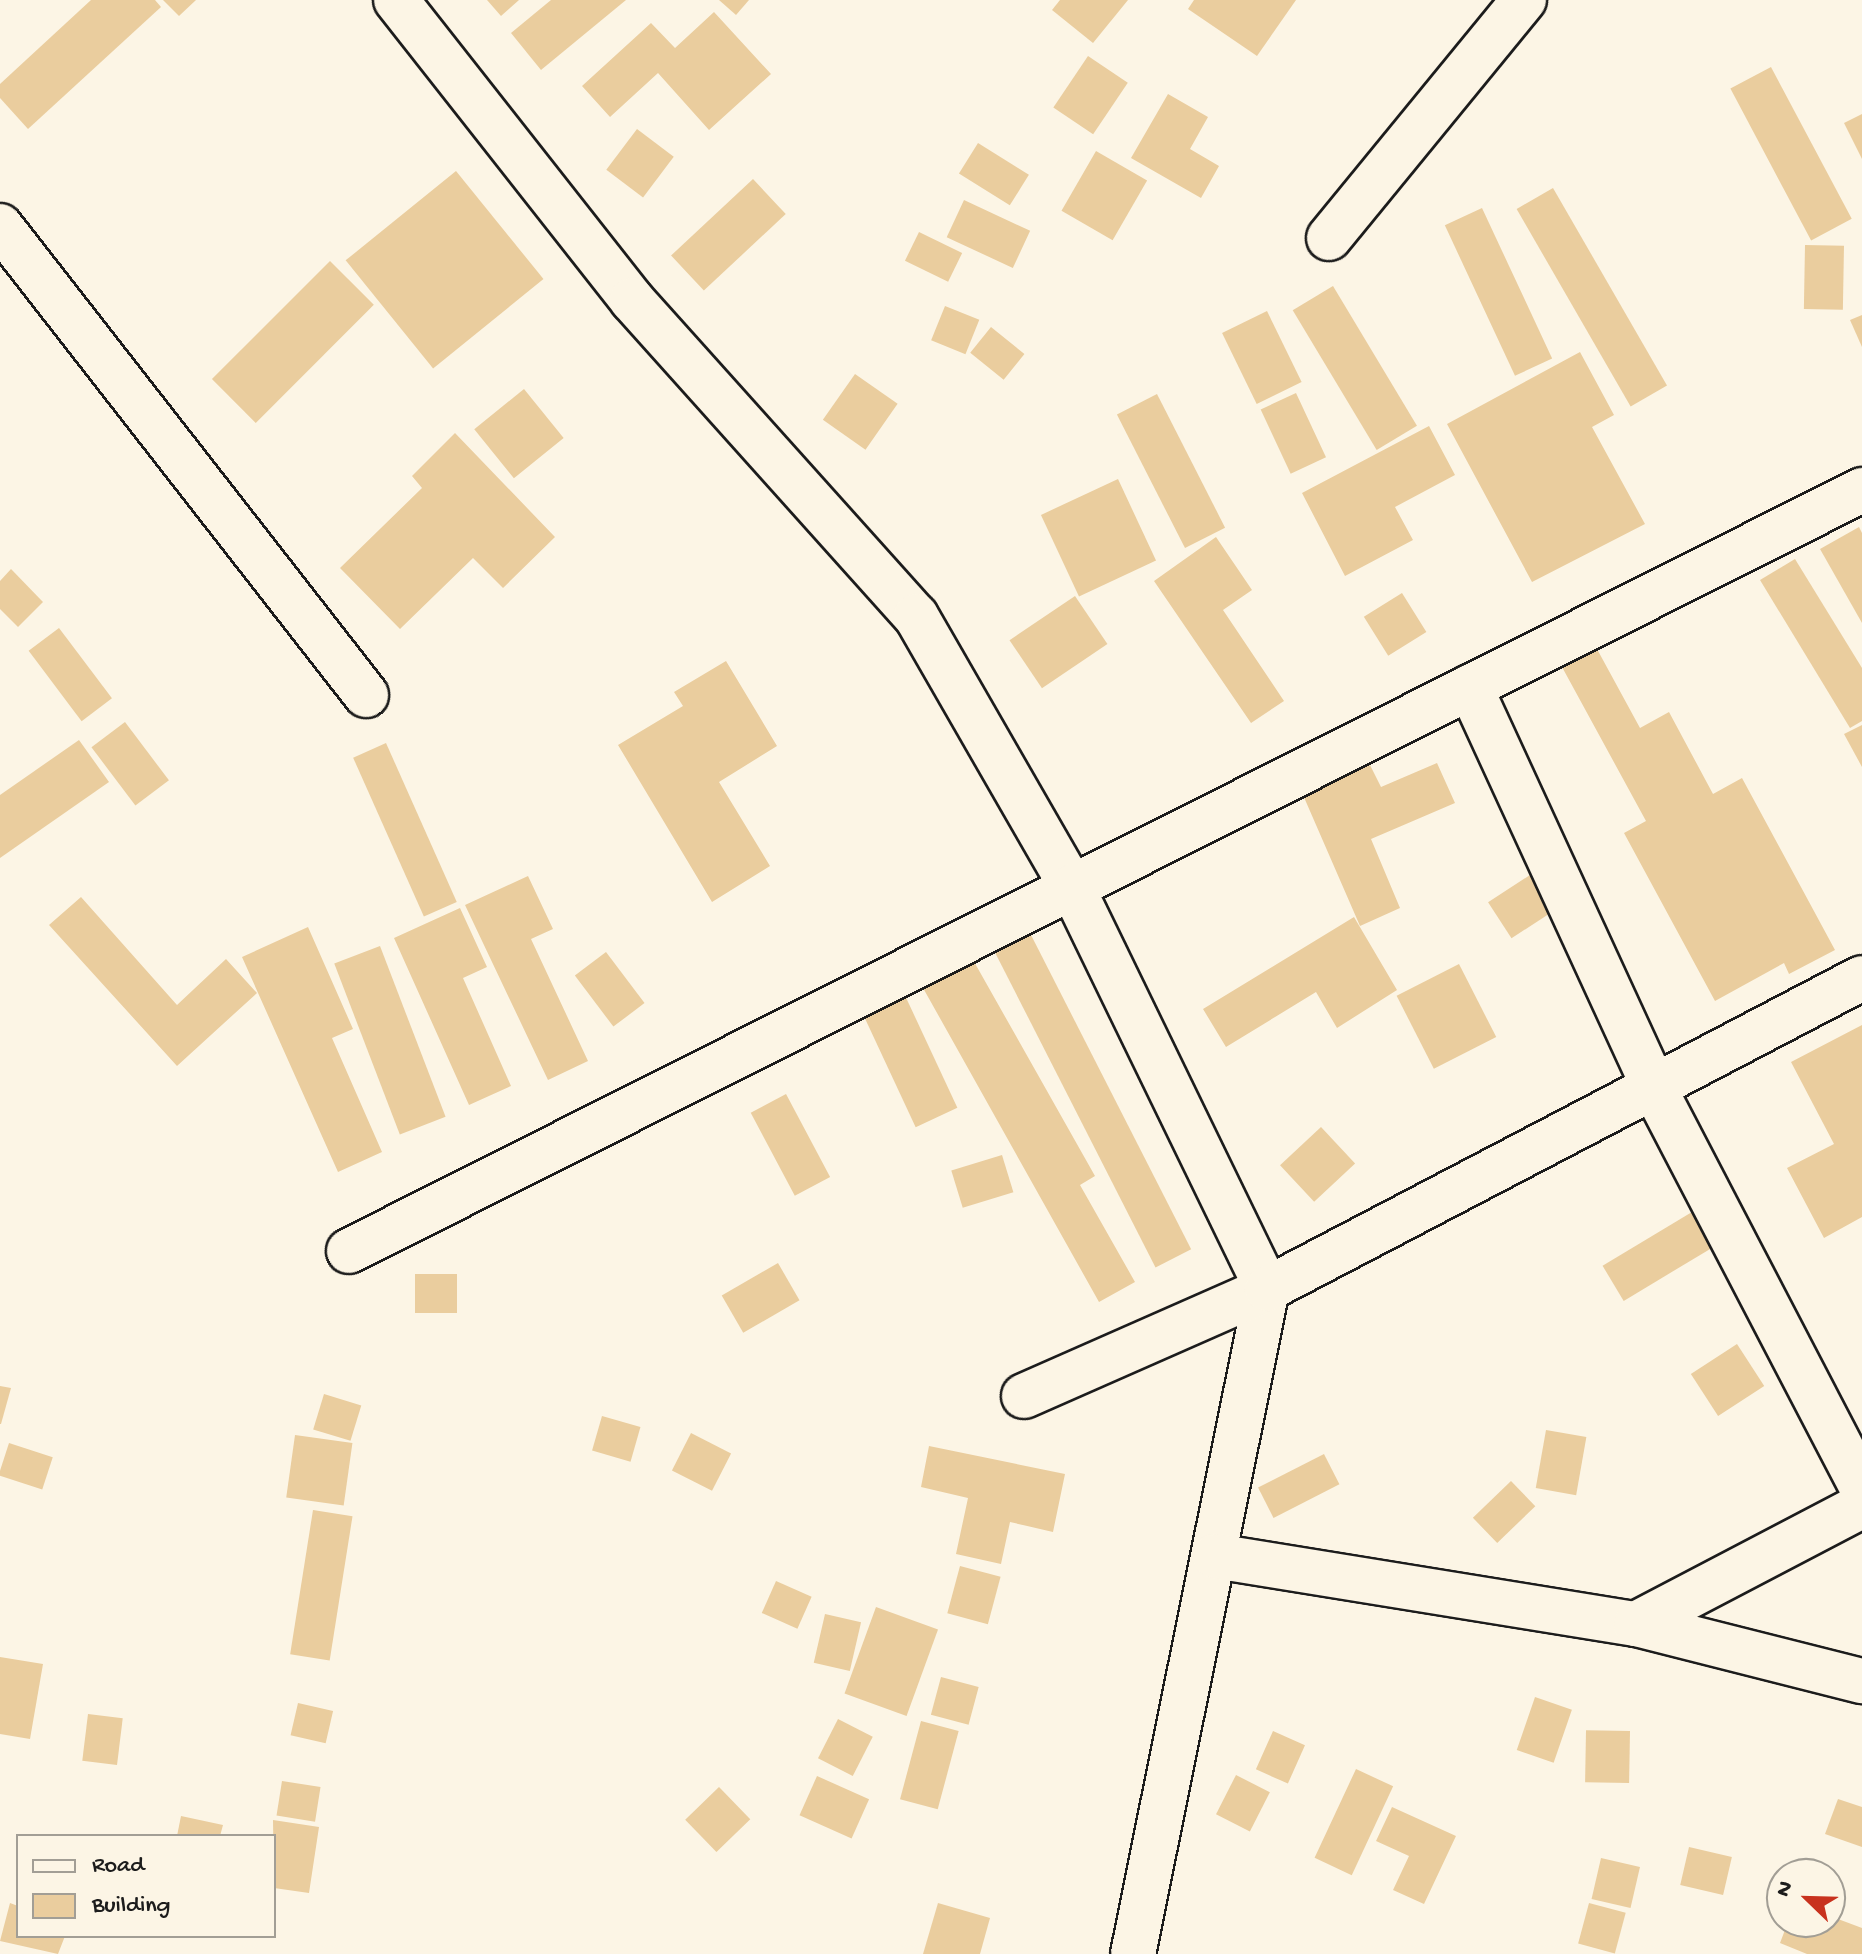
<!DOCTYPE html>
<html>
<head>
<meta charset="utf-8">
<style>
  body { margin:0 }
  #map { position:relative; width:1862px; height:1954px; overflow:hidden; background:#fcf5e5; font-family:"Gochi Hand",sans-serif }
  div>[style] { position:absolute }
  .building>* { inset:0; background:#eacd9e; transform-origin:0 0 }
  .roads { filter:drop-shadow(2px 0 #1c1c1c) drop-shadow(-2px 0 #1c1c1c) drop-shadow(0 2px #1c1c1c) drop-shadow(0 -2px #1c1c1c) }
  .minor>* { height:44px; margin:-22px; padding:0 22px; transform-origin:22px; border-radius:22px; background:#fcf5e5 }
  span { translate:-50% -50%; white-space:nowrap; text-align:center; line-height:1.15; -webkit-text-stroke:6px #fcf5e5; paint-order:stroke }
  .legend { position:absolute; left:16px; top:1834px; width:260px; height:104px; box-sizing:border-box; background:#fcf5e5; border:2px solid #a29e95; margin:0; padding:10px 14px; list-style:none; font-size:24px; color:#1c1c1c }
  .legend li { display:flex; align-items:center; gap:16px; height:40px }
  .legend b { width:40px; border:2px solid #a29e95 }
  .north { position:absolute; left:1766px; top:1858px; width:80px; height:80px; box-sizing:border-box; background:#fcf5e5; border:2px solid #a29e95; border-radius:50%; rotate:293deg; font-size:22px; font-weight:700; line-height:32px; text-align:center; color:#1c1c1c }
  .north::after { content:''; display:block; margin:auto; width:28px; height:36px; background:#c8321e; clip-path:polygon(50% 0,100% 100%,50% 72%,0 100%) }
</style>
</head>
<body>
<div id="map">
  <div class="building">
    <div style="clip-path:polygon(91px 0,155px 0,161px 7px,28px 129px,0 98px,0 84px)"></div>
    <div style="clip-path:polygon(163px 0,196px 0,179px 16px)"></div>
    <div style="clip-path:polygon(487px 0,519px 0,501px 16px)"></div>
    <div style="clip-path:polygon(551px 0,626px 0,541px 70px,511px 33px)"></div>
    <div style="clip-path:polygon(719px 0,749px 0,736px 15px)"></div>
    <div style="clip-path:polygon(1060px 0,1128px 0,1093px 43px,1052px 10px)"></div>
    <div style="clip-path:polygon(1194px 0,1296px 0,1257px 56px,1188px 9px)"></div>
    <div style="clip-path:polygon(714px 12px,771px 74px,709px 130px,658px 73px,610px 117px,582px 86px,651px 23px,675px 48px)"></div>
    <div style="left:1088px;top:56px;width:48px;height:62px;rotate:34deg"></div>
    <div style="left:1771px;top:67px;width:172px;height:46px;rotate:62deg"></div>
    <div style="clip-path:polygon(1168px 94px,1208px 117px,1190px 149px,1219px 166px,1201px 198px,1131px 158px)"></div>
    <div style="clip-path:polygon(1862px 114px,1862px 159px,1844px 123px)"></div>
    <div style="left:637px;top:129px;width:46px;height:51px;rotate:37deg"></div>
    <div style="left:978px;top:143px;width:60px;height:36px;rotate:32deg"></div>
    <div style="left:1096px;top:151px;width:59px;height:69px;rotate:30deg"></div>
    <div style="left:456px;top:171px;width:139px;height:142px;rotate:51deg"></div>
    <div style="left:753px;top:179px;width:48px;height:112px;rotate:47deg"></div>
    <div style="left:1553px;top:188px;width:228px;height:42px;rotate:60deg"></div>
    <div style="left:964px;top:200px;width:73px;height:41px;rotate:25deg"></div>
    <div style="left:1482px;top:208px;width:166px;height:41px;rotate:65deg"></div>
    <div style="left:919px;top:232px;width:48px;height:32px;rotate:26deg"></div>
    <div style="left:1805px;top:245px;width:39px;height:64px;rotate:1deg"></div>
    <div style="left:330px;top:261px;width:62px;height:167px;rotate:45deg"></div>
    <div style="left:1333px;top:286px;width:163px;height:47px;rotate:59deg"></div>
    <div style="left:945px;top:306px;width:37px;height:37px;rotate:22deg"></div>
    <div style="left:1267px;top:311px;width:79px;height:50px;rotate:64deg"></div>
    <div style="clip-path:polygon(1862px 315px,1862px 347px,1850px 320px)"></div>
    <div style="left:991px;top:327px;width:43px;height:33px;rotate:39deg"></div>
    <div style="clip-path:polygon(1580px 352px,1614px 415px,1592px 427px,1645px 524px,1532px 582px,1447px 424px)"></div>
    <div style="left:855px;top:374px;width:52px;height:56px;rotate:35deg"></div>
    <div style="left:524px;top:389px;width:63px;height:64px;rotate:51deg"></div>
    <div style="left:1296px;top:393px;width:71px;height:39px;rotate:65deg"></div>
    <div style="left:1157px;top:394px;width:150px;height:45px;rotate:63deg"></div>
    <div style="clip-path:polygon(1429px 426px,1455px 475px,1395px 507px,1413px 540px,1345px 576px,1302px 493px)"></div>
    <div style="clip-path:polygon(455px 433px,555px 537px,503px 588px,473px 558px,400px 629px,340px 568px,422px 488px,412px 476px)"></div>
    <div style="left:1118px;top:479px;width:90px;height:85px;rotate:65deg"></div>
    <div style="clip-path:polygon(1859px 527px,1862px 533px,1862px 623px,1820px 549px)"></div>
    <div style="clip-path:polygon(1216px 537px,1252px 590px,1223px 610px,1284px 701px,1251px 723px,1154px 581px)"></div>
    <div style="clip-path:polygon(1795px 559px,1862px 668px,1862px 721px,1850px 728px,1760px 580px)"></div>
    <div style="clip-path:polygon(11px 569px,43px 602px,18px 627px,0 609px,0 581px)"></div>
    <div style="left:1402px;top:593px;width:46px;height:45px;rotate:58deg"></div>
    <div style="left:1075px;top:596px;width:58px;height:79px;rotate:56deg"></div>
    <div style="left:59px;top:628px;width:88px;height:38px;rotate:53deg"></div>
    <div style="clip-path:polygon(1597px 649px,1640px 728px,1669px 712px,1713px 794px,1742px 778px,1835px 950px,1789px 974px,1784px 963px,1715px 1001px,1624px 833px,1646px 821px,1562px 667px)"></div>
    <div style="clip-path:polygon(726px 661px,777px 746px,719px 782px,770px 866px,712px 902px,618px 745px,683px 706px,674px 692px)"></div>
    <div style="left:125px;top:722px;width:73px;height:42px;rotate:53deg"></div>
    <div style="clip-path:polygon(1862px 725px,1862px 767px,1844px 734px)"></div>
    <div style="clip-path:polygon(79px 740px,109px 782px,0 858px,0 795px)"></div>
    <div style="left:386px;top:743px;width:174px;height:36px;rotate:66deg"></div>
    <div style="clip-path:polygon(1437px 763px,1455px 803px,1371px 839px,1400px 908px,1360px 926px,1303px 795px,1370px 765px,1381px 787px)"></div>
    <div style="left:1530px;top:875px;width:43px;height:50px;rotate:57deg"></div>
    <div style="clip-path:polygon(528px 876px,553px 929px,531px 939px,588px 1061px,548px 1080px,465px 905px)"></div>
    <div style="clip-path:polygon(81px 897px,177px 1005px,226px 959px,257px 993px,177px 1066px,49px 925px)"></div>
    <div style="clip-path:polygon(460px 908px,487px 967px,463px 978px,511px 1086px,469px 1105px,394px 938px)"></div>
    <div style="clip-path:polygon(1354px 917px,1397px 990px,1337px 1028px,1316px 992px,1226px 1047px,1203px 1009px)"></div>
    <div style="clip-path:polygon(308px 927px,353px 1029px,332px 1038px,382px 1152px,338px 1172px,242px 957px)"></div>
    <div style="left:1030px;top:933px;width:355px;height:40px;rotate:63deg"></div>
    <div style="left:380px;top:946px;width:183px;height:49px;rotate:69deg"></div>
    <div style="clip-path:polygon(968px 951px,1095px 1176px,1080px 1185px,1135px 1282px,1099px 1302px,918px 979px)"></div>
    <div style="left:606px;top:952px;width:64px;height:39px;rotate:53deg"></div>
    <div style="left:1459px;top:964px;width:82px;height:70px;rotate:63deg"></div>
    <div style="left:902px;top:989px;width:131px;height:46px;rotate:65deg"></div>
    <div style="clip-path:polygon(1862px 1025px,1862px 1217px,1824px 1238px,1787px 1168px,1834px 1144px,1791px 1062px)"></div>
    <div style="left:786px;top:1094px;width:94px;height:40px;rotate:62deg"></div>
    <div style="left:1321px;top:1127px;width:50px;height:56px;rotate:47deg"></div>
    <div style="left:1002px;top:1155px;width:39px;height:53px;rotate:73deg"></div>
    <div style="left:1702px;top:1206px;width:41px;height:116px;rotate:59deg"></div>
    <div style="left:778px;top:1263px;width:43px;height:65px;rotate:60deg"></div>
    <div style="left:457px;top:1274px;width:39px;height:42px;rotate:90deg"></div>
    <div style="left:1737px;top:1344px;width:50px;height:55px;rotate:57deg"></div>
    <div style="clip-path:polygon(0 1386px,11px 1388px,1px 1424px,0 1424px)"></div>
    <div style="left:324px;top:1394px;width:39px;height:37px;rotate:17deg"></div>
    <div style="left:602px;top:1416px;width:40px;height:36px;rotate:16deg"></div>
    <div style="left:1546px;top:1430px;width:41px;height:59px;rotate:10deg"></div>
    <div style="left:691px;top:1433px;width:45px;height:42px;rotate:27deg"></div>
    <div style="left:295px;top:1435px;width:58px;height:63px;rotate:8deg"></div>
    <div style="left:9px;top:1443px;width:46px;height:34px;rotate:18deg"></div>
    <div style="clip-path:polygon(929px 1446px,1065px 1474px,1053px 1532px,1010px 1522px,1001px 1564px,956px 1554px,968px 1498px,921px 1487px)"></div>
    <div style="left:1324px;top:1454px;width:34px;height:74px;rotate:63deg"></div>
    <div style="left:1511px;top:1481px;width:35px;height:53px;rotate:46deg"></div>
    <div style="left:313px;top:1510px;width:40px;height:146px;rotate:9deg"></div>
    <div style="left:960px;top:1566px;width:42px;height:49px;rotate:15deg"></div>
    <div style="left:776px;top:1581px;width:39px;height:35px;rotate:24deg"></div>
    <div style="left:876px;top:1607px;width:66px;height:92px;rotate:20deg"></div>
    <div style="left:825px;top:1614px;width:37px;height:50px;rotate:13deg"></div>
    <div style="clip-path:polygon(0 1657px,43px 1664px,30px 1739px,0 1734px)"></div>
    <div style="left:941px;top:1677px;width:39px;height:39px;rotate:15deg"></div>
    <div style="left:1535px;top:1697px;width:39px;height:56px;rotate:19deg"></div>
    <div style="left:298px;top:1703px;width:36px;height:33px;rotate:13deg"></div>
    <div style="left:88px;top:1714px;width:35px;height:47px;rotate:7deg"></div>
    <div style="left:838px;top:1719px;width:39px;height:44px;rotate:27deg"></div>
    <div style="left:921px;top:1721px;width:39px;height:81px;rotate:15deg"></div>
    <div style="left:1273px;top:1731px;width:35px;height:42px;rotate:24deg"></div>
    <div style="left:1630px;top:1731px;width:52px;height:44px;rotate:91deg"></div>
    <div style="left:1356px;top:1769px;width:41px;height:98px;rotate:25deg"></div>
    <div style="left:1236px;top:1775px;width:38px;height:44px;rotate:27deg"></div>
    <div style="left:817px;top:1776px;width:57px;height:43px;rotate:24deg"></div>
    <div style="left:282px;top:1781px;width:39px;height:35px;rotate:9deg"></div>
    <div style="left:719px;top:1787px;width:45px;height:47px;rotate:46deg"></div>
    <div style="clip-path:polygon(1838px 1799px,1862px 1807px,1862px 1847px,1825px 1834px)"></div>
    <div style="clip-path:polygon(1392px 1807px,1456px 1836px,1424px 1904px,1393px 1890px,1409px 1856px,1376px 1841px)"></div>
    <div style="clip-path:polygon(181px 1816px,223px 1825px,220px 1836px,177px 1836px)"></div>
    <div style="clip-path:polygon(273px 1820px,319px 1827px,309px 1893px,274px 1888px)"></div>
    <div style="left:1689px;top:1847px;width:44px;height:39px;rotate:13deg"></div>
    <div style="left:1601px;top:1858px;width:40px;height:42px;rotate:13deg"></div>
    <div style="clip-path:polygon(10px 1903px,18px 1906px,18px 1936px,65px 1936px,58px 1954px,0 1941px)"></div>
    <div style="clip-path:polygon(938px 1903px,990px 1918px,980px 1954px,923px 1954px)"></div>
    <div style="left:1589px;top:1903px;width:38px;height:42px;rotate:15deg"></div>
    <div style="clip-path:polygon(1830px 1916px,1862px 1928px,1862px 1954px,1807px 1954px,1780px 1943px,1788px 1922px,1830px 1922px)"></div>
  </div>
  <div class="roads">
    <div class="minor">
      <div style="left:396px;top:0;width:382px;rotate:51.8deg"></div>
      <div style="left:632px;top:300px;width:425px;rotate:48.1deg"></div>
      <div style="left:916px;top:616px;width:313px;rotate:60.1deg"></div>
      <div style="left:1072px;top:887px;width:447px;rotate:64.1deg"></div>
      <div style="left:1267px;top:1289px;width:678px;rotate:101.39deg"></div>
      <div style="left:0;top:226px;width:595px;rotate:52.03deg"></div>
      <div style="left:1329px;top:238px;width:308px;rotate:-50.7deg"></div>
      <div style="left:1470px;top:687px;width:443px;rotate:65.3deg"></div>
      <div style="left:1655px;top:1090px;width:448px;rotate:62.5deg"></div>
      <div style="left:349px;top:1251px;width:1694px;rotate:-26.7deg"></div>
      <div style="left:1024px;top:1396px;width:266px;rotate:-23.8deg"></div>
      <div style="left:1267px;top:1289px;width:671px;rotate:-27.6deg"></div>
      <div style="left:1215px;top:1556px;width:426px;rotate:9.2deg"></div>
      <div style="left:1636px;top:1624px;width:233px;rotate:14.2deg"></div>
      <div style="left:1636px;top:1624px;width:255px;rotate:-27.6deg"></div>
    </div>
  </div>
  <ul class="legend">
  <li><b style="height:10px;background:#fcf5e5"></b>Road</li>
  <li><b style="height:22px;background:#eacd9e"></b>Building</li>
  </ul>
  <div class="north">N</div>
</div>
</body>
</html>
